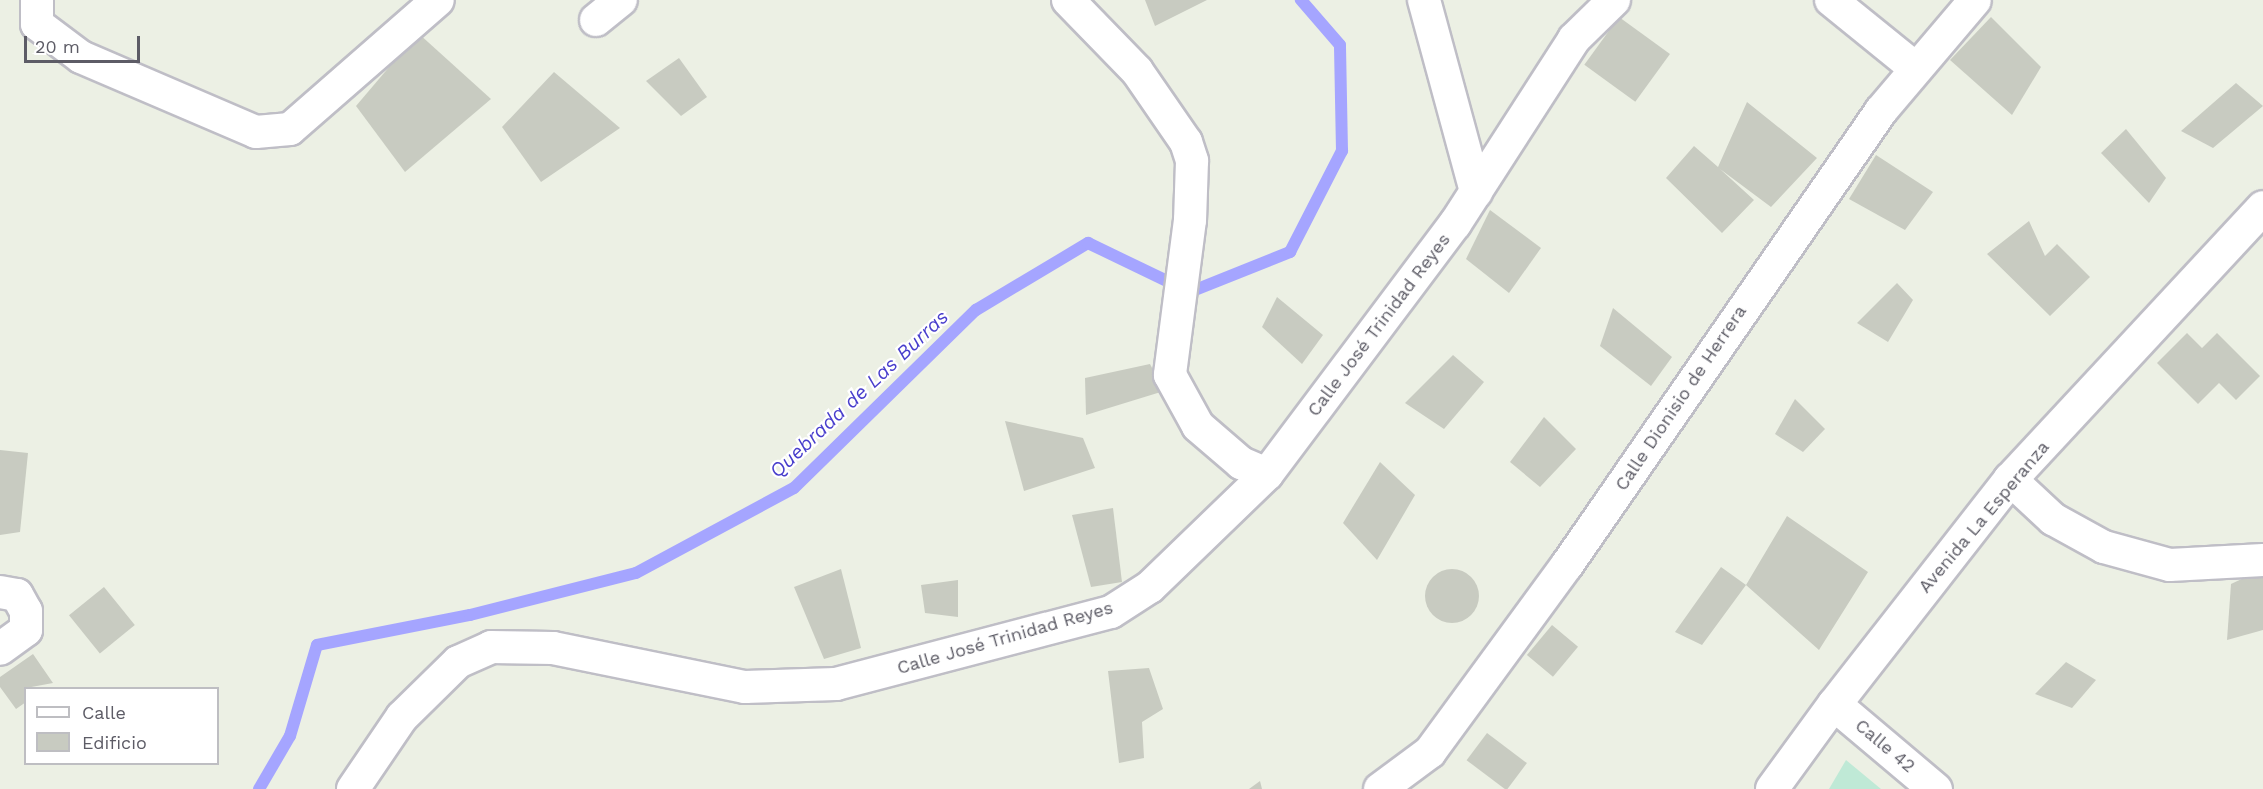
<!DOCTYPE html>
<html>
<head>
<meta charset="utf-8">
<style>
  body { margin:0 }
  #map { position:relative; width:2263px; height:789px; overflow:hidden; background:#ecf0e4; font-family:"Work Sans",sans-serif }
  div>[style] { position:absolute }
  .green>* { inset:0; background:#bfe9d6 }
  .stream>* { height:12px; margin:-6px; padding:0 6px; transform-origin:6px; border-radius:6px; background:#a5a5ff }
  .building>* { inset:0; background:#c8cbc1; transform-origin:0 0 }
  .round { border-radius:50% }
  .roads { filter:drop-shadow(2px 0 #bfbec6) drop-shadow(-2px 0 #bfbec6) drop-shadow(0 2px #bfbec6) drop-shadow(0 -2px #bfbec6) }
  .street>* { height:32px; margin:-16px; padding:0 16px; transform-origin:16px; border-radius:16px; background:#fff }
  .secondary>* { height:33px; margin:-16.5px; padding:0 16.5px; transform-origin:16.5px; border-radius:16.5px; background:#fff }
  span { translate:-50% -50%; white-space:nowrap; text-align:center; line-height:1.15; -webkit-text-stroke:4.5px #fff; paint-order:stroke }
  .street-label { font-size:18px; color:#5d5c66 }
  .water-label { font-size:20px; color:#483ecc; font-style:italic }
  .legend { position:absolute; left:24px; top:687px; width:195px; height:78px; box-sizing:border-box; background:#fff; border:2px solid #bebec2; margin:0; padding:8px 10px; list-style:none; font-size:18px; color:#5d5c66 }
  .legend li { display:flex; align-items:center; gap:12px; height:30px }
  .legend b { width:30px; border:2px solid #bebec2 }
  .scale { position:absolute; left:24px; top:36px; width:116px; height:27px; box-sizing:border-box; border:3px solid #5d5c66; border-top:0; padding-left:8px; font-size:18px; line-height:21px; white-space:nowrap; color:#5d5c66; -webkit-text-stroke:4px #fff; paint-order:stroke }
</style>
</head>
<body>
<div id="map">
  <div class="green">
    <div style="clip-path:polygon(1846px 760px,1881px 789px,1829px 789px)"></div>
  </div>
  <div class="stream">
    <div style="left:259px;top:789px;width:61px;rotate:-59.7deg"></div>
    <div style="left:290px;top:736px;width:95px;rotate:-73.5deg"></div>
    <div style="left:317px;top:645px;width:156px;rotate:-11.1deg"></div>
    <div style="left:470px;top:615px;width:171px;rotate:-14.2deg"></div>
    <div style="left:636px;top:573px;width:179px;rotate:-28.3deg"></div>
    <div style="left:794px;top:488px;width:255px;rotate:-44.4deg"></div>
    <div style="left:976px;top:310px;width:131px;rotate:-30.9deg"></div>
    <div style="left:1088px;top:243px;width:113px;rotate:25.7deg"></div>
    <div style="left:1190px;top:292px;width:108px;rotate:-21.8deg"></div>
    <div style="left:1290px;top:252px;width:114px;rotate:-62.8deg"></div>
    <div style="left:1342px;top:151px;width:106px;rotate:-91.1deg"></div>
    <div style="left:1340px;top:45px;width:60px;rotate:-130.9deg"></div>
  </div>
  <div class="building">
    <div style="clip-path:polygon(1145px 0,1207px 0,1155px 26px)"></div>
    <div style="left:1619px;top:17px;width:63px;height:59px;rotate:36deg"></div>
    <div style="clip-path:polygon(1991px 17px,2041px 67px,2012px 115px,1950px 60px)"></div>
    <div style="clip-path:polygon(418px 33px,491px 99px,405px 172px,356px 106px)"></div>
    <div style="clip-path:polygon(679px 58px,707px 97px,681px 116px,646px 81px)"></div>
    <div style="clip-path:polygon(554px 72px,620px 128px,541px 182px,502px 127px)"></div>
    <div style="clip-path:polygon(2236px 83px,2263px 106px,2213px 148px,2181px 131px)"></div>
    <div style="clip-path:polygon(1747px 102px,1817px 158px,1771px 207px,1720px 169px,1754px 200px,1722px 233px,1666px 178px,1694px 146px,1718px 167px)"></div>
    <div style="clip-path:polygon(2126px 129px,2166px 178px,2149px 203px,2101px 153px)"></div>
    <div style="clip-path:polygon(1876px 155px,1933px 192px,1905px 230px,1849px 199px)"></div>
    <div style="clip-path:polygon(1490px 210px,1541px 248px,1509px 293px,1466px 259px)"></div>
    <div style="clip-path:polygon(2029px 221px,2045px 256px,2057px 244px,2090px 277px,2050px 316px,1987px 254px)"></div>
    <div style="clip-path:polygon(1897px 283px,1913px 300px,1888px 342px,1857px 323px)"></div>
    <div style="clip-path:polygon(1277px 297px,1323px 335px,1302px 364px,1262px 327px)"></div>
    <div style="clip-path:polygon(1613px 308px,1672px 357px,1651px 386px,1600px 346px)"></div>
    <div style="clip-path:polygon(2187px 333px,2202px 348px,2217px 333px,2260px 376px,2236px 400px,2219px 383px,2198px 404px,2157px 363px)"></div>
    <div style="clip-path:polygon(1453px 355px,1484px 382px,1444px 429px,1405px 403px)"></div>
    <div style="clip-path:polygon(1150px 364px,1164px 391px,1086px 415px,1085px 378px)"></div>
    <div style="clip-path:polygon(1795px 399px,1825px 429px,1803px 452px,1775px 434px)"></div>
    <div style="clip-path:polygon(1544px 417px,1576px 449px,1540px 487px,1510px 462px)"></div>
    <div style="clip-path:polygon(1005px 421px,1083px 438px,1095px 468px,1024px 491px)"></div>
    <div style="clip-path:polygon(0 450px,28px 453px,20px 532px,0 535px)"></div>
    <div style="clip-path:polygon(1380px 462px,1415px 495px,1377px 560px,1343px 523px)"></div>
    <div style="clip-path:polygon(1113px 508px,1122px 582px,1091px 587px,1072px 515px)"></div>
    <div style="clip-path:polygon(1787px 516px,1868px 572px,1819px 650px,1746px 585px,1702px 645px,1675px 632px,1721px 567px,1746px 585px)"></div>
    <div class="round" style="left:1425px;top:569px;width:54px;height:54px"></div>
    <div style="clip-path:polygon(841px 569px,861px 648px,824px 659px,794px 587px)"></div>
    <div style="clip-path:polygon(2263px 569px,2263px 630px,2227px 640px,2231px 584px)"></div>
    <div style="clip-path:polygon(958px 580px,958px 617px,925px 613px,921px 585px)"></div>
    <div style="left:104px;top:587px;width:49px;height:45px;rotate:51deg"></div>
    <div style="left:1552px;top:625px;width:34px;height:39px;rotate:40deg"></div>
    <div style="clip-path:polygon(33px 654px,53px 683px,26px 688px,26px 702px,16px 709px,0 687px,0 677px)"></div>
    <div style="clip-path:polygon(2066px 662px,2096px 680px,2072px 708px,2035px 694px)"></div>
    <div style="clip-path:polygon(1149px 668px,1163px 709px,1142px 722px,1144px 758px,1119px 763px,1108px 671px)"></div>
    <div style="left:1487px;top:733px;width:50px;height:34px;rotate:37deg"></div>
    <div style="clip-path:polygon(1260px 781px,1262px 789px,1249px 789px)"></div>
  </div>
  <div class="roads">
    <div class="street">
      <div style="left:37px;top:0;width:24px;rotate:90deg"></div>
      <div style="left:37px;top:24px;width:55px;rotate:36.9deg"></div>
      <div style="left:81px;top:57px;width:190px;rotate:23.2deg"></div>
      <div style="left:256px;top:132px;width:34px;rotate:-5deg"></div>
      <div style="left:290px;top:129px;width:196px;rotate:-41.1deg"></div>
      <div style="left:1068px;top:0;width:99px;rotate:45.8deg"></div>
      <div style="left:1137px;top:71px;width:86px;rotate:55.4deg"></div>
      <div style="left:1186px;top:142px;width:20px;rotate:72deg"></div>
      <div style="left:1192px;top:161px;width:59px;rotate:91.9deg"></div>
      <div style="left:1190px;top:220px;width:156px;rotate:97.4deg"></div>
      <div style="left:1170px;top:375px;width:58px;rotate:61.2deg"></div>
      <div style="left:1198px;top:426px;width:57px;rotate:40.7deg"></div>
      <div style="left:1241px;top:463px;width:28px;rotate:23deg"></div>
      <div style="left:1424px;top:0;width:199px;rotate:74.8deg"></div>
      <div style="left:1831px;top:0;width:108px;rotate:39deg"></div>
      <div style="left:596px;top:20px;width:32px;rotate:-39deg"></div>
      <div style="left:2010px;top:479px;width:59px;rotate:42.9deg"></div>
      <div style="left:2053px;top:519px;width:58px;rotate:28.8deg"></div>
      <div style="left:2104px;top:547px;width:68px;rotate:15.3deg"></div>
      <div style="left:2170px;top:565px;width:93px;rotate:-3.1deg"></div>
      <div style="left:0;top:592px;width:17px;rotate:10deg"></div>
      <div style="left:17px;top:595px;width:18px;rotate:61deg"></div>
      <div style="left:26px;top:611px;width:19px;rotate:90deg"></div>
      <div style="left:26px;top:630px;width:32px;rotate:144deg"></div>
      <div style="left:353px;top:789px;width:87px;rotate:-55.8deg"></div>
      <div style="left:402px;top:717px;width:78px;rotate:-44.5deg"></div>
      <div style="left:458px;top:662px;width:36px;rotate:-24deg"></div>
      <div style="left:491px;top:647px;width:62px;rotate:0.9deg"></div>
      <div style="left:553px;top:648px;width:196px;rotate:11.5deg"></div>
      <div style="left:745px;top:687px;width:91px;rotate:-1.9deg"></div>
      <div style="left:836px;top:684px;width:284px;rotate:-14.7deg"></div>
      <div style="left:1111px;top:612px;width:46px;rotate:-32.7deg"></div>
      <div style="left:1150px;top:587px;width:163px;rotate:-44deg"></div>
      <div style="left:1267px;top:474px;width:313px;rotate:-53.1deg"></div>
      <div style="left:1455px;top:224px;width:220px;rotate:-57.2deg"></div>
      <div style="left:1574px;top:39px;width:56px;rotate:-44.3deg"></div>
      <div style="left:1380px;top:789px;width:62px;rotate:-36.5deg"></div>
      <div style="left:1430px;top:752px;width:232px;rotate:-53.8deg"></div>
      <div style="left:1567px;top:565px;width:552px;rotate:-55.33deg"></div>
      <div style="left:1881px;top:111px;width:145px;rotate:-49.7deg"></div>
      <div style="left:1772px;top:789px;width:105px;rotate:-53.9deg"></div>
    </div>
    <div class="secondary">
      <div style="left:1935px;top:789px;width:132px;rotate:-139.9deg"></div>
      <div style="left:1834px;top:704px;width:286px;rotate:-52deg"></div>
      <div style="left:2010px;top:479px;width:371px;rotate:-47.1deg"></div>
    </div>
  </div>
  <div class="street-label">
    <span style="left:1379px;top:325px;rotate:-53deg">Calle José Trinidad Reyes</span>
    <span style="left:1681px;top:398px;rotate:-56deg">Calle Dionisio de Herrera</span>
    <span style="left:1984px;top:517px;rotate:-50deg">Avenida La Esperanza</span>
    <span style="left:1005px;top:638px;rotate:-16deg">Calle José Trinidad Reyes</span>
    <span style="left:1885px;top:746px;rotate:40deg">Calle 42</span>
  </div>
  <div class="water-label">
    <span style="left:859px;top:394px;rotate:-43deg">Quebrada de Las Burras</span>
  </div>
  <ul class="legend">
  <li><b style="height:8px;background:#fff"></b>Calle</li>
  <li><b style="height:16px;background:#c8cbc1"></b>Edificio</li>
  </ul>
  <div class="scale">20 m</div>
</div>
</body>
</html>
